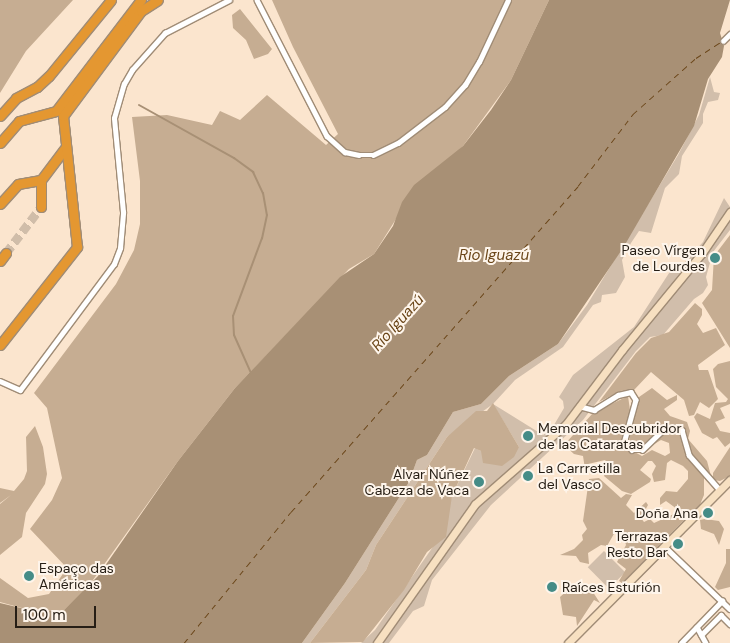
<!DOCTYPE html>
<html>
<head>
<meta charset="utf-8">
<style>
  body { margin:0 }
  #map { position:relative; width:730px; height:643px; overflow:hidden; background:#fbe5ce; font-family:"DM Sans",sans-serif }
  div>[style] { position:absolute }
  .green>* { inset:0; background:#d1beab; transform-origin:0 0 }
  .forest>* { inset:0; background:#c6ad92 }
  .water>* { inset:0; background:#a89075 }
  .stream>* { height:2px; margin:-1px; padding:0 1px; transform-origin:1px; border-radius:1px; background:#a89075 }
  .ferry>* { height:1px; margin-top:-0.5px; transform-origin:0; background:repeating-linear-gradient(90deg,#6b4619 0 6px,transparent 0 11px) }
  .highway-tunnel>* { height:9px; margin-top:-4.5px; transform-origin:0; background:repeating-linear-gradient(90deg,#d0bda9 0 9px,transparent 0 13.5px) }
  .roads { filter:drop-shadow(1px 0 #a08c76) drop-shadow(-1px 0 #a08c76) drop-shadow(0 1px #a08c76) drop-shadow(0 -1px #a08c76) }
  .street>* { height:4.5px; margin:-2.25px; padding:0 2.25px; transform-origin:2.25px; border-radius:2.25px; background:#fff }
  .secondary>* { height:7px; margin:-3.5px; padding:0 3.5px; transform-origin:3.5px; border-radius:3.5px; background:#f7e0c1 }
  .highway>* { height:9px; margin:-4.5px; padding:0 4.5px; transform-origin:4.5px; border-radius:4.5px; background:#e49731 }
  .dots>* { width:14px; height:14px; translate:-50% -50%; box-sizing:border-box; border:2px solid #fef5eb; border-radius:50% }
  span { translate:-50% -50%; white-space:nowrap; text-align:center; line-height:1.15; -webkit-text-stroke:4px #fef5eb; paint-order:stroke }
  .poi-label { font-size:14px; color:#261e15 }
  .right { translate:-100% -50%; text-align:right }
  .left { translate:0 -50%; text-align:left }
  .water-label { font-size:15px; color:#6b4619; font-style:italic }
  .scale { position:absolute; left:15px; top:606px; width:81px; height:22px; box-sizing:border-box; border:2px solid #261e15; border-top:0; padding-left:6px; font-size:15px; line-height:18px; white-space:nowrap; color:#261e15; -webkit-text-stroke:4px #fef5eb; paint-order:stroke }
</style>
</head>
<body>
<div id="map">
  <div class="green">
    <div style="clip-path:polygon(710px 77px,714px 92px,720px 93px,718px 100px,708px 102px,703px 114px,703px 123px,682px 156px,679px 174px,665px 188px,651px 233px,639px 231px,631px 243px,622px 260px,625px 277px,616px 293px,602px 295px,601px 302px,593px 305px,563px 347px,515px 380px,493px 404px,543px 435px,554px 425px,564px 408px,563px 401px,559px 397px,573px 375px,634px 327px,671px 270px,685px 262px,703px 242px,724px 198px,730px 207px,730px 230px,713px 252px,706px 277px,708px 285px,703px 293px,694px 299px,663px 335px,650px 337px,636px 351px,583px 420px,491px 505px,432px 580px,424px 606px,413px 611px,389px 643px,361px 643px,375px 630px,437px 541px,452px 496px,475px 448px,481px 451px,519px 447px,493px 404px,447px 437px,376px 545px,366px 570px,310px 643px,302px 643px,345px 583px,409px 482px,417px 460px,427px 455px,453px 412px,481px 404px,509px 376px,558px 344px,587px 305px,678px 155px,699px 115px)"></div>
    <div style="left:604px;top:551px;width:30px;height:23px;rotate:45deg"></div>
  </div>
  <div class="forest">
    <div style="clip-path:polygon(0 0,73px 0,26px 51px,0 93px)"></div>
    <div style="clip-path:polygon(272px 0,549px 0,511px 80px,463px 146px,396px 219px,374px 254px,349px 269px,235px 388px,178px 461px,88px 587px,63px 611px,29px 610px,0 602px,0 578px,28px 598px,49px 594px,67px 568px,30px 529px,52px 500px,62px 478px,47px 408px,34px 393px,116px 284px,134px 250px,140px 224px,140px 181px,132px 117px,167px 115px,212px 125px,220px 111px,240px 120px,267px 95px,326px 145px,338px 134px,293px 47px)"></div>
    <div style="clip-path:polygon(240px 9px,272px 49px,268px 54px,254px 59px,246px 40px,233px 28px,232px 15px)"></div>
    <div style="clip-path:polygon(730px 235px,730px 348px,702px 303px,712px 290px,714px 256px)"></div>
    <div style="clip-path:polygon(695px 303px,702px 309px,702px 315px,697px 324px,703px 333px,716px 328px,725px 345px,698px 365px,699px 370px,708px 370px,718px 399px,709px 408px,700px 402px,694px 415px,689px 416px,684px 400px,651px 372px,634px 390px,620px 391px,599px 402px,636px 353px,651px 338px,669px 332px)"></div>
    <div style="clip-path:polygon(730px 361px,730px 404px,720px 408px,725px 418px,715px 422px,720px 431px,730px 433px,730px 443px,725px 447px,717px 437px,713px 439px,702px 433px,694px 417px,697px 413px,710px 419px,715px 403px,726px 402px,728px 399px,716px 387px,713px 369px,718px 364px)"></div>
    <div style="clip-path:polygon(652px 388px,667px 400px,677px 395px,677px 400px,664px 409px,670px 416px,687px 422px,690px 431px,688px 439px,707px 461px,711px 476px,689px 450px,684px 430px,679px 425px,663px 427px,637px 450px,629px 442px,634px 407px,639px 397px)"></div>
    <div style="clip-path:polygon(628px 396px,631px 417px,623px 436px,625px 447px,642px 456px,652px 450px,665px 456px,670px 453px,669px 443px,661px 440px,641px 452px,662px 433px,675px 429px,681px 432px,685px 452px,704px 470px,704px 495px,699px 507px,688px 517px,666px 501px,660px 505px,660px 498px,666px 491px,677px 492px,688px 479px,688px 471px,683px 466px,671px 460px,667px 463px,665px 480px,654px 482px,652px 474px,656px 466px,652px 461px,648px 461px,640px 470px,651px 479px,650px 482px,631px 494px,622px 491px,604px 476px,607px 469px,615px 467px,609px 465px,605px 460px,588px 464px,585px 469px,583px 456px,574px 454px,564px 445px,593px 413px)"></div>
    <div style="clip-path:polygon(493px 403px,519px 447px,514px 457px,502px 466px,483px 463px,481px 451px,474px 448px,452px 496px,446px 537px,427px 552px,404px 590px,363px 642px,310px 643px,366px 570px,376px 545px,447px 437px,476px 411px,487px 411px)"></div>
    <div style="clip-path:polygon(35px 426px,43px 447px,47px 474px,45px 484px,26px 513px,22px 537px,0 555px,0 504px,11px 495px,0 503px,0 488px,14px 491px,24px 479px,27px 471px,26px 437px)"></div>
    <div style="clip-path:polygon(730px 447px,730px 476px,720px 481px,713px 480px,713px 473px)"></div>
    <div style="clip-path:polygon(599px 478px,621px 498px,626px 494px,632px 495px,626px 505px,634px 513px,646px 502px,648px 505px,641px 518px,644px 522px,650px 519px,654px 523px,676px 513px,684px 520px,622px 583px,619px 581px,626px 569px,617px 562px,626px 545px,622px 530px,615px 532px,607px 546px,601px 545px,588px 553px,589px 564px,580px 562px,576px 556px,560px 555px,574px 549px,583px 540px,582px 535px,587px 529px,583px 521px,589px 479px)"></div>
    <div style="clip-path:polygon(705px 519px,719px 521px,724px 529px,719px 545px,714px 534px,701px 529px,700px 520px)"></div>
    <div style="clip-path:polygon(726px 549px,730px 549px,730px 587px,718px 590px,715px 587px,726px 563px)"></div>
    <div style="clip-path:polygon(564px 583px,591px 589px,600px 603px,594px 600px,577px 626px,576px 617px,563px 615px,560px 597px,569px 589px)"></div>
  </div>
  <div class="water">
    <div style="clip-path:polygon(549px 0,730px 0,720px 33px,724px 46px,722px 57px,708px 79px,694px 126px,623px 248px,558px 344px,509px 376px,481px 404px,453px 412px,427px 455px,417px 460px,409px 482px,345px 583px,302px 643px,0 643px,0 603px,29px 610px,63px 611px,98px 576px,178px 461px,235px 388px,340px 277px,374px 254px,393px 226px,402px 202px,414px 185px,463px 146px,491px 110px,511px 80px)"></div>
  </div>
  <div class="stream">
    <div style="left:139px;top:105px;width:109px;rotate:29.2deg"></div>
    <div style="left:234px;top:158px;width:24px;rotate:36deg"></div>
    <div style="left:253px;top:172px;width:23px;rotate:65deg"></div>
    <div style="left:263px;top:193px;width:22px;rotate:80deg"></div>
    <div style="left:267px;top:215px;width:24px;rotate:102deg"></div>
    <div style="left:262px;top:238px;width:83px;rotate:110.4deg"></div>
    <div style="left:233px;top:316px;width:19px;rotate:87deg"></div>
    <div style="left:234px;top:335px;width:42px;rotate:65.9deg"></div>
  </div>
  <div class="ferry">
    <div style="left:184px;top:643px;width:169px;rotate:-50.8deg"></div>
    <div style="left:291px;top:512px;width:434px;rotate:-48.6deg"></div>
    <div style="left:578px;top:186px;width:91px;rotate:-52.6deg"></div>
    <div style="left:633px;top:114px;width:84px;rotate:-41.6deg"></div>
    <div style="left:696px;top:58px;width:31px;rotate:-33deg"></div>
  </div>
  <div class="highway-tunnel">
    <div style="left:6px;top:253px;width:58px;rotate:-52.7deg"></div>
  </div>
  <div class="roads">
    <div class="street">
      <div style="left:257px;top:0;width:153px;rotate:62.8deg"></div>
      <div style="left:327px;top:136px;width:24px;rotate:42deg"></div>
      <div style="left:345px;top:152px;width:14px;rotate:12deg"></div>
      <div style="left:359px;top:155px;width:14px"></div>
      <div style="left:373px;top:155px;width:28px;rotate:-26deg"></div>
      <div style="left:398px;top:143px;width:59px;rotate:-37.5deg"></div>
      <div style="left:445px;top:107px;width:30px;rotate:-48deg"></div>
      <div style="left:465px;top:85px;width:27px;rotate:-59deg"></div>
      <div style="left:479px;top:62px;width:68px;rotate:-64.9deg"></div>
      <div style="left:723px;top:41px;width:10px;rotate:-45deg"></div>
      <div style="left:0;top:381px;width:22px;rotate:24deg"></div>
      <div style="left:20px;top:390px;width:157px;rotate:-53.3deg"></div>
      <div style="left:114px;top:264px;width:17px;rotate:-69deg"></div>
      <div style="left:120px;top:248px;width:36px;rotate:-85deg"></div>
      <div style="left:123px;top:212px;width:94px;rotate:-95.5deg"></div>
      <div style="left:114px;top:118px;width:35px;rotate:-74deg"></div>
      <div style="left:124px;top:84px;width:16px;rotate:-60deg"></div>
      <div style="left:132px;top:70px;width:50px;rotate:-48.3deg"></div>
      <div style="left:165px;top:33px;width:72px;rotate:-27.3deg"></div>
      <div style="left:579px;top:406px;width:16px;rotate:15deg"></div>
      <div style="left:594px;top:410px;width:28px;rotate:-32deg"></div>
      <div style="left:618px;top:395px;width:13px;rotate:-13deg"></div>
      <div style="left:631px;top:392px;width:9px;rotate:58deg"></div>
      <div style="left:636px;top:400px;width:41px;rotate:105.4deg"></div>
      <div style="left:625px;top:440px;width:12px;rotate:55deg"></div>
      <div style="left:632px;top:450px;width:10px"></div>
      <div style="left:642px;top:450px;width:29px;rotate:-44deg"></div>
      <div style="left:663px;top:430px;width:14px;rotate:-12deg"></div>
      <div style="left:677px;top:427px;width:6px;rotate:31deg"></div>
      <div style="left:682px;top:430px;width:26px;rotate:74deg"></div>
      <div style="left:689px;top:455px;width:47px;rotate:48.5deg"></div>
      <div style="left:664px;top:546px;width:91px;rotate:43.7deg"></div>
      <div style="left:697px;top:627px;width:18px;rotate:61deg"></div>
      <div style="left:701px;top:635px;width:28px;rotate:-45deg"></div>
      <div style="left:721px;top:615px;width:13px;rotate:45deg"></div>
      <div style="left:681px;top:643px;width:59px;rotate:-45.7deg"></div>
    </div>
    <div class="secondary">
      <div style="left:377px;top:643px;width:170px;rotate:-54.8deg"></div>
      <div style="left:475px;top:504px;width:121px;rotate:-41.3deg"></div>
      <div style="left:566px;top:424px;width:93px;rotate:-52.9deg"></div>
      <div style="left:622px;top:350px;width:126px;rotate:-50.5deg"></div>
      <div style="left:702px;top:253px;width:50px;rotate:-55.7deg"></div>
      <div style="left:568px;top:643px;width:230px;rotate:-45.2deg"></div>
    </div>
    <div class="highway">
      <div style="left:0;top:116px;width:24px;rotate:-48deg"></div>
      <div style="left:16px;top:98px;width:24px;rotate:-28deg"></div>
      <div style="left:37px;top:87px;width:16px;rotate:-43deg"></div>
      <div style="left:49px;top:76px;width:98px;rotate:-50.8deg"></div>
      <div style="left:0;top:143px;width:29px;rotate:-49deg"></div>
      <div style="left:19px;top:121px;width:38px;rotate:-15deg"></div>
      <div style="left:56px;top:111px;width:140px;rotate:-52.6deg"></div>
      <div style="left:0;top:204px;width:27px;rotate:-48deg"></div>
      <div style="left:18px;top:184px;width:23px;rotate:-10deg"></div>
      <div style="left:41px;top:207px;width:27px;rotate:-90deg"></div>
      <div style="left:41px;top:180px;width:40px;rotate:-53deg"></div>
      <div style="left:0;top:261px;width:10px;rotate:-53deg"></div>
      <div style="left:0;top:345px;width:125px;rotate:-51.8deg"></div>
      <div style="left:77px;top:247px;width:132px;rotate:-96.1deg"></div>
      <div style="left:63px;top:116px;width:131px;rotate:-53.4deg"></div>
      <div style="left:141px;top:11px;width:20px;rotate:-33deg"></div>
    </div>
  </div>
  <div class="dots">
    <div style="left:715px;top:258px;background:#458c87"></div>
    <div style="left:528px;top:436px;background:#458c87"></div>
    <div style="left:528px;top:476px;background:#458c87"></div>
    <div style="left:479px;top:482px;background:#458c87"></div>
    <div style="left:708px;top:513px;background:#458c87"></div>
    <div style="left:678px;top:544px;background:#458c87"></div>
    <div style="left:29px;top:576px;background:#458c87"></div>
    <div style="left:552px;top:587px;background:#458c87"></div>
  </div>
  <div class="poi-label">
    <span class="right" style="left:705px;top:258px">Paseo Vírgen<br>de Lourdes</span>
    <span class="left" style="left:538px;top:436px">Memorial Descubridor<br>de las Cataratas</span>
    <span class="left" style="left:538px;top:476px">La Carrretilla<br>del Vasco</span>
    <span class="right" style="left:469px;top:482px">Alvar Núñez<br>Cabeza de Vaca</span>
    <span class="right" style="left:698px;top:513px">Doña Ana</span>
    <span class="right" style="left:668px;top:544px">Terrazas<br>Resto Bar</span>
    <span class="left" style="left:39px;top:576px">Espaço das<br>Américas</span>
    <span class="left" style="left:562px;top:587px">Raíces Esturión</span>
  </div>
  <div class="water-label">
    <span style="left:494px;top:256px">Rio Iguazú</span>
    <span style="left:398px;top:323px;rotate:-48deg">Río Iguazú</span>
  </div>
  <div class="scale">100 m</div>
</div>
</body>
</html>
